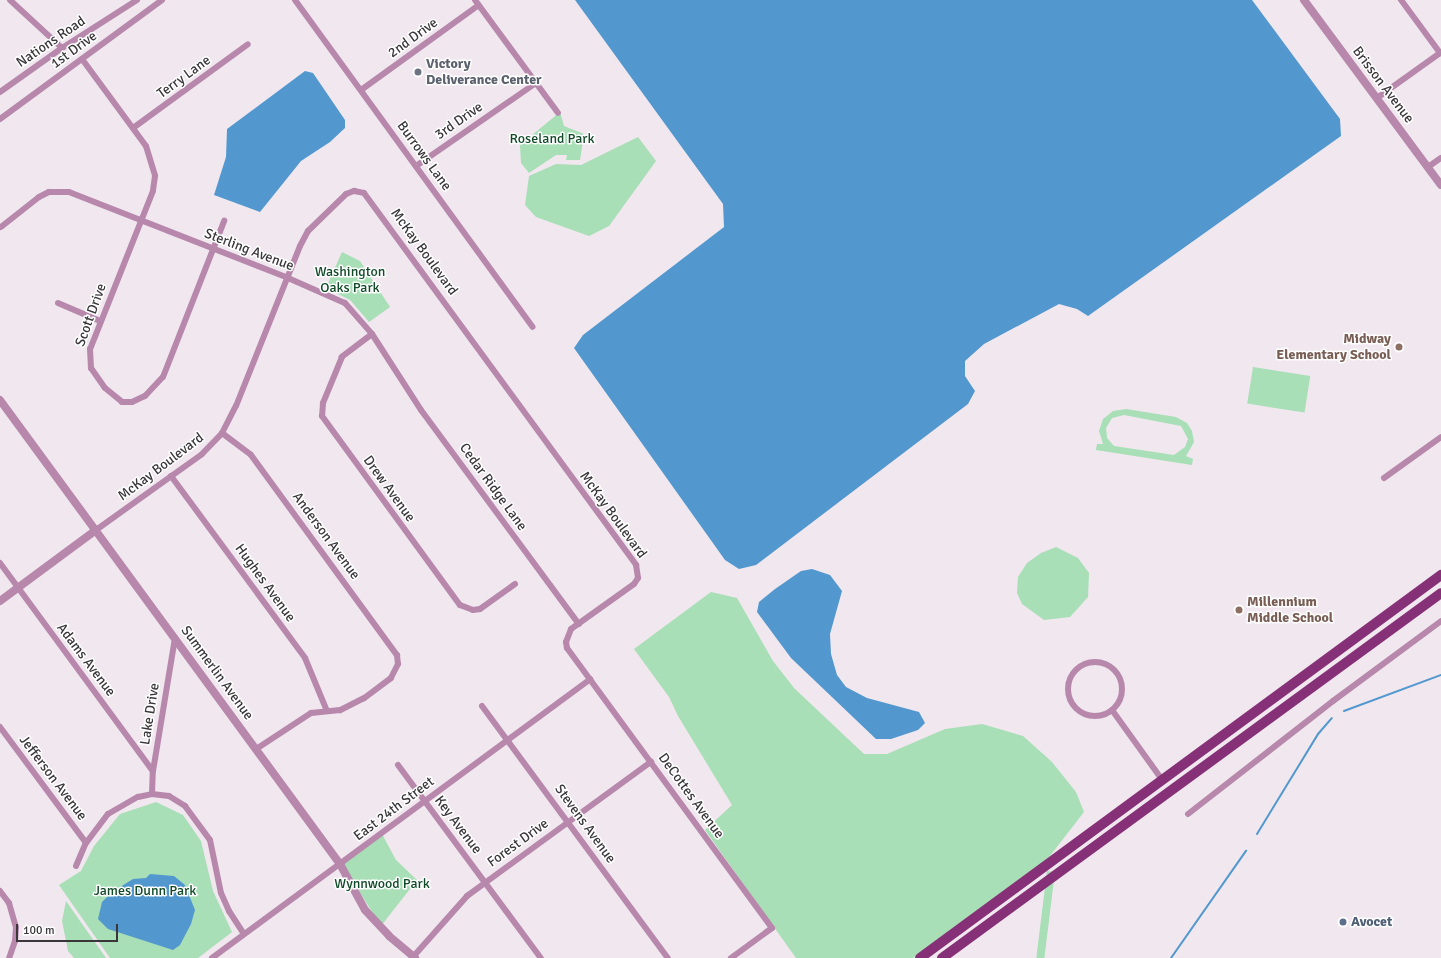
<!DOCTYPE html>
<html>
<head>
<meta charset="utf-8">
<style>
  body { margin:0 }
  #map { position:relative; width:1441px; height:958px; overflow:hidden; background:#f0e7ef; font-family:Signika,sans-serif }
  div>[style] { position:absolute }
  .green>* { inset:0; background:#a8dfb6; transform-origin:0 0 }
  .water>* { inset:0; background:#5298cf }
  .stream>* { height:2px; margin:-1px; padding:0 1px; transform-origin:1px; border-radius:1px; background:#5298cf }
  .minor>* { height:6px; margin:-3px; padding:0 3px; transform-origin:3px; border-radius:3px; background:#b888ac }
  .minor>.ring { margin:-3px; padding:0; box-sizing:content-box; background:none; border:6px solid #b888ac; border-radius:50% }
  .tertiary>* { height:8px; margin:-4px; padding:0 4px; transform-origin:4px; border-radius:4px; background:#b888ac }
  .primary>* { height:10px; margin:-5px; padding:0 5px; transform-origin:5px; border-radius:5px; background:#863177 }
  .dots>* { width:11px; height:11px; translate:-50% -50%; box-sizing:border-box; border:2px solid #fff; border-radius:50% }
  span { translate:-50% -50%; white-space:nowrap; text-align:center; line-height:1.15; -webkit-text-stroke:3px #fff; paint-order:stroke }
  .street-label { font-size:14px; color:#3a373a }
  .worship-label { font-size:14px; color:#5b616d; font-weight:700 }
  .left { translate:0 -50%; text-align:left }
  .park-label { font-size:14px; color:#104a27 }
  .education-label { font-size:14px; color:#785e54; font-weight:700 }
  .right { translate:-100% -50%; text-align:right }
  .service-label { font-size:14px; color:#4e5e75; font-weight:700 }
  .scale { position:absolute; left:16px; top:924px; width:102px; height:18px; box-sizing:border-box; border:2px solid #3a373a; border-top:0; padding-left:5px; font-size:12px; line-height:14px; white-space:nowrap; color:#3a373a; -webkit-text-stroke:3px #fff; paint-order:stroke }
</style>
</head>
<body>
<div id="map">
  <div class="green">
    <div style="clip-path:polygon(560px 112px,564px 126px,584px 134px,580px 160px,566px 160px,567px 155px,556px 155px,529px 173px,521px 163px,520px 145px)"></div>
    <div style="clip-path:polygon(638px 137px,656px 161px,609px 226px,589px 236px,536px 217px,525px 205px,529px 176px,556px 164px,581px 165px)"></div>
    <div style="clip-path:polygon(342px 252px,360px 261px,390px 307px,369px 322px,350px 300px,326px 288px)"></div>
    <div style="left:1253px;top:367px;width:58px;height:37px;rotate:9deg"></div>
    <div style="clip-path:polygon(evenodd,1126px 409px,1176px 417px,1187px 423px,1192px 431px,1194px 442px,1186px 456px,1193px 459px,1192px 465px,1096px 450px,1097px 444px,1103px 444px,1099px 431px,1103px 419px,1113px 411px,1126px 409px,1124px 415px,1181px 426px,1188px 439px,1185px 447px,1174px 455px,1114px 446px,1107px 438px,1106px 428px,1112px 418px,1124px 415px)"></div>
    <div style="clip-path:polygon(1056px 547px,1078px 558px,1089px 573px,1088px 597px,1070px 617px,1044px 620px,1022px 604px,1017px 593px,1018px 577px,1027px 563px,1041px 553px)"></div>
    <div style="clip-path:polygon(711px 592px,737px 598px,773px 661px,794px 688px,864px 754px,887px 754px,945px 729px,982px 724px,1023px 736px,1052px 762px,1076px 792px,1084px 812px,1046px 861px,913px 958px,796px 958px,705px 830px,732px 805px,678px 716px,669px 697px,634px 649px)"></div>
    <div style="clip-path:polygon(156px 802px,183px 815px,201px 841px,213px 891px,232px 932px,198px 958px,110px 958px,59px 885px,81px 871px,94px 846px,120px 814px)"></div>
    <div style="clip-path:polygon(382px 834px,396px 860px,417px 880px,381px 926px,342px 864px)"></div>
    <div style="left:1047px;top:871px;width:8px;height:148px;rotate:7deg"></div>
    <div style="clip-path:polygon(66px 901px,106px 958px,74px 958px,68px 951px,62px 921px)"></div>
  </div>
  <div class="water">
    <div style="clip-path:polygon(575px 0,1252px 0,1340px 119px,1341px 136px,1088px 316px,1077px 309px,1059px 304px,984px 344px,965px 361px,965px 376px,975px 391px,968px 404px,756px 565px,739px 569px,725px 560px,574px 348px,583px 335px,724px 227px,723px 204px)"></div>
    <div style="clip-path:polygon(305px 71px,313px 73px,345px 120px,345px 128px,330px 142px,301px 161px,260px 212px,214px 195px,226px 157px,227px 129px)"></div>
    <div style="clip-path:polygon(812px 569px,830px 575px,842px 591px,830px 634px,831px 654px,837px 675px,846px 687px,867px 698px,919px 712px,925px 723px,918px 730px,891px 739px,876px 739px,791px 658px,757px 612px,759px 602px,775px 589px,801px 571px)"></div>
    <div style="clip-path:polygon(150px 874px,174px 876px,185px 885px,195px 910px,191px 924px,180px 945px,173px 950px,108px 929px,98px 919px,102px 902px,112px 892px,133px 879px,146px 878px)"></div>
  </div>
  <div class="stream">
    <div style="left:1344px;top:711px;width:103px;rotate:-20.4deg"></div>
    <div style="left:1257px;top:834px;width:117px;rotate:-58.6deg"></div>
    <div style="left:1318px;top:734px;width:21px;rotate:-49deg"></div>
    <div style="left:1171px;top:958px;width:131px;rotate:-55deg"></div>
  </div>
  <div class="minor">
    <div style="left:10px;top:0;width:71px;rotate:42.7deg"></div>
    <div style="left:295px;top:0;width:404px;rotate:54deg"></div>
    <div style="left:475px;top:0;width:140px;rotate:53.7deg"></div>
    <div style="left:82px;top:59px;width:108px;rotate:53.7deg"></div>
    <div style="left:146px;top:146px;width:31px;rotate:73deg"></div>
    <div style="left:155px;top:176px;width:15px;rotate:98deg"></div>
    <div style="left:153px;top:191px;width:170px;rotate:111.7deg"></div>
    <div style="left:90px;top:349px;width:19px;rotate:87deg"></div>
    <div style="left:91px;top:368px;width:24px;rotate:55deg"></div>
    <div style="left:105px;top:388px;width:22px;rotate:39deg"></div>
    <div style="left:122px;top:402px;width:10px"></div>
    <div style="left:132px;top:402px;width:14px;rotate:-25deg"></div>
    <div style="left:145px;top:396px;width:26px;rotate:-47deg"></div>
    <div style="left:163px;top:377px;width:168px;rotate:-68.6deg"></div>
    <div style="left:361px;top:90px;width:145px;rotate:-35.8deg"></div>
    <div style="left:0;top:92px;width:76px;rotate:-35.4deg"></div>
    <div style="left:62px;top:48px;width:89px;rotate:-32.6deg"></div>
    <div style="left:1377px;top:98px;width:77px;rotate:-35.5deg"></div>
    <div style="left:1440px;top:53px;width:66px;rotate:-126.3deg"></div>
    <div style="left:0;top:119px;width:201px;rotate:-36.3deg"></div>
    <div style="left:133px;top:128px;width:142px;rotate:-36.1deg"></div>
    <div style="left:416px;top:166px;width:146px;rotate:-34.7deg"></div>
    <div style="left:1428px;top:167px;width:16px;rotate:-35deg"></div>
    <div style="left:1px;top:227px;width:48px;rotate:-38.3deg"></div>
    <div style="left:39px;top:197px;width:11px;rotate:-27deg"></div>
    <div style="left:49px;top:192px;width:20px"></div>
    <div style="left:69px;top:192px;width:235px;rotate:21.4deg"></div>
    <div style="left:288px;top:278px;width:62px;rotate:23.7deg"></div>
    <div style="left:345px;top:303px;width:41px;rotate:48.9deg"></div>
    <div style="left:372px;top:334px;width:90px;rotate:57.2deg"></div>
    <div style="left:421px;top:410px;width:266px;rotate:53.6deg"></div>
    <div style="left:58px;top:303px;width:46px;rotate:23.2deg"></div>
    <div style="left:372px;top:334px;width:38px;rotate:143deg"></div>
    <div style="left:342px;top:357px;width:50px;rotate:112.4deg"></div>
    <div style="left:323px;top:403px;width:13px;rotate:94deg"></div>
    <div style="left:322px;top:416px;width:234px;rotate:53.9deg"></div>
    <div style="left:460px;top:605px;width:14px;rotate:21deg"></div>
    <div style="left:473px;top:610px;width:7px;rotate:-8deg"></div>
    <div style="left:480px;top:609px;width:43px;rotate:-35.5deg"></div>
    <div style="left:222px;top:433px;width:36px;rotate:37deg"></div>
    <div style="left:251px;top:455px;width:248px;rotate:53.9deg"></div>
    <div style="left:397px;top:655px;width:9px;rotate:84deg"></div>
    <div style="left:398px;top:664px;width:16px;rotate:117deg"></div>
    <div style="left:391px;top:678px;width:34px;rotate:143deg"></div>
    <div style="left:364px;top:698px;width:27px;rotate:153deg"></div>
    <div style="left:340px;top:710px;width:29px;rotate:174deg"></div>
    <div style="left:311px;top:713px;width:66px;rotate:146.8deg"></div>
    <div style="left:171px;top:476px;width:226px;rotate:53.6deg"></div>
    <div style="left:305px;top:658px;width:57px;rotate:67.5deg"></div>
    <div style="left:1384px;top:478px;width:70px;rotate:-35.7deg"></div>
    <div style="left:96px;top:530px;width:130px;rotate:-35.6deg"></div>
    <div style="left:202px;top:454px;width:29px;rotate:-46deg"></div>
    <div style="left:222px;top:433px;width:30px;rotate:-63deg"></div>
    <div style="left:236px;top:406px;width:172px;rotate:-68.2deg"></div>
    <div style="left:300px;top:246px;width:17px;rotate:-62deg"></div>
    <div style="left:308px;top:231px;width:53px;rotate:-44.2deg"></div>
    <div style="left:346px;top:194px;width:9px;rotate:-21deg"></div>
    <div style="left:354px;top:191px;width:10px;rotate:11deg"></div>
    <div style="left:364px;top:193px;width:461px;rotate:53.8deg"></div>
    <div style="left:636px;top:565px;width:13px;rotate:81deg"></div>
    <div style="left:638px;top:578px;width:7px;rotate:124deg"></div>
    <div style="left:634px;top:584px;width:77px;rotate:144.5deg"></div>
    <div style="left:571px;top:629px;width:14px;rotate:111deg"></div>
    <div style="left:566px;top:642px;width:6px;rotate:81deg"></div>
    <div style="left:567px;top:648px;width:347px;rotate:53.8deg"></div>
    <div style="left:772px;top:928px;width:51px;rotate:143.8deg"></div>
    <div style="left:0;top:563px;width:258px;rotate:53.7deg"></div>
    <div class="ring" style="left:1068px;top:662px;width:48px;height:48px"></div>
    <div style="left:482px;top:706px;width:313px;rotate:53.6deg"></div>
    <div style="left:1112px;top:710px;width:87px;rotate:54.3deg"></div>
    <div style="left:0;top:727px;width:144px;rotate:53.4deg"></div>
    <div style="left:398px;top:765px;width:240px;rotate:53.5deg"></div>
    <div style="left:152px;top:794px;width:23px;rotate:-88deg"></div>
    <div style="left:153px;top:771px;width:135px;rotate:-80.6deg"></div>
    <div style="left:1188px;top:814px;width:184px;rotate:-37.9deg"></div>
    <div style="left:1333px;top:701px;width:134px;rotate:-36.5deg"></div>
    <div style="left:76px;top:866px;width:25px;rotate:-67deg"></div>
    <div style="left:86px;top:843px;width:36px;rotate:-53deg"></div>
    <div style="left:108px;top:814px;width:34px;rotate:-30deg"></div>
    <div style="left:138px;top:797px;width:14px;rotate:-12deg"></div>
    <div style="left:152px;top:794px;width:17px;rotate:7deg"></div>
    <div style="left:169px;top:796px;width:19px;rotate:32deg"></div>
    <div style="left:185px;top:806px;width:42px;rotate:53.7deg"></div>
    <div style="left:210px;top:840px;width:54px;rotate:78.3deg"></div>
    <div style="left:221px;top:893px;width:20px;rotate:66deg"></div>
    <div style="left:229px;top:911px;width:27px;rotate:57deg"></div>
    <div style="left:0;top:891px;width:15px;rotate:53deg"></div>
    <div style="left:9px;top:903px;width:25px;rotate:74deg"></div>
    <div style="left:16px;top:927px;width:14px;rotate:94deg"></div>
    <div style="left:15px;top:941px;width:18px;rotate:109deg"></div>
    <div style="left:212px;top:958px;width:470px;rotate:-36.4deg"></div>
    <div style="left:412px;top:958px;width:83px;rotate:-48.4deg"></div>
    <div style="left:467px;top:896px;width:228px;rotate:-36.1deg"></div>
  </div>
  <div class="tertiary">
    <div style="left:1304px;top:0;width:230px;rotate:53.5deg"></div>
    <div style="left:0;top:400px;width:575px;rotate:53.77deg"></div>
    <div style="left:340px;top:864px;width:52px;rotate:61.5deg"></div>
    <div style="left:365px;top:910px;width:35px;rotate:47deg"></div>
    <div style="left:389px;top:936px;width:34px;rotate:40deg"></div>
    <div style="left:0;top:601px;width:119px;rotate:-36.5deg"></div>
  </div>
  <div class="primary">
    <div style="left:920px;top:958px;width:647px;rotate:-36.32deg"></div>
    <div style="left:942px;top:958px;width:618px;rotate:-36.18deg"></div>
  </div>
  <div class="dots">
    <div style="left:418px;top:72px;background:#6b7280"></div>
    <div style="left:1399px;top:347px;background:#8d6e63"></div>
    <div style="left:1239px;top:610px;background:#8d6e63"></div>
    <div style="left:1343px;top:922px;background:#5c6f8a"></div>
  </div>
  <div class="street-label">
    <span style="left:413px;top:38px;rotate:-36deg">2nd Drive</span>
    <span style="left:51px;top:42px;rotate:-34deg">Nations Road</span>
    <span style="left:74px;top:50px;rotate:-36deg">1st Drive</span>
    <span style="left:184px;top:77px;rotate:-36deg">Terry Lane</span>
    <span style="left:1383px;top:85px;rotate:53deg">Brisson Avenue</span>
    <span style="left:459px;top:121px;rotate:-35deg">3rd Drive</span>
    <span style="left:424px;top:156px;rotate:54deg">Burrows Lane</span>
    <span style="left:249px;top:250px;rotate:21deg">Sterling Avenue</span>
    <span style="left:424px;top:252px;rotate:54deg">McKay Boulevard</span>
    <span style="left:91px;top:315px;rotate:-70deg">Scott Drive</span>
    <span style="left:161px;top:467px;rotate:-37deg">McKay Boulevard</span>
    <span style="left:493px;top:487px;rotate:54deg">Cedar Ridge Lane</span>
    <span style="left:389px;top:489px;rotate:54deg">Drew Avenue</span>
    <span style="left:613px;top:515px;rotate:54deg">McKay Boulevard</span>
    <span style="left:326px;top:536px;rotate:54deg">Anderson Avenue</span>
    <span style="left:265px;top:583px;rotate:54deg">Hughes Avenue</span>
    <span style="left:86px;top:660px;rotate:53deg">Adams Avenue</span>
    <span style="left:217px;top:673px;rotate:54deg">Summerlin Avenue</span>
    <span style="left:150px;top:714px;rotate:-81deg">Lake Drive</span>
    <span style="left:53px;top:778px;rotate:53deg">Jefferson Avenue</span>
    <span style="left:691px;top:796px;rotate:54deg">DeCottes Avenue</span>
    <span style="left:394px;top:809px;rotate:-37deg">East 24th Street</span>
    <span style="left:585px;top:824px;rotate:54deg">Stevens Avenue</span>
    <span style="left:458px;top:825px;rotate:53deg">Key Avenue</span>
    <span style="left:518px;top:843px;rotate:-36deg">Forest Drive</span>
  </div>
  <div class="worship-label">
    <span class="left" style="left:426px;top:72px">Victory<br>Deliverance Center</span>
  </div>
  <div class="park-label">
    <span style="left:552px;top:139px">Roseland Park</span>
    <span style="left:350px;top:280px">Washington<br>Oaks Park</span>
    <span style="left:382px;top:884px">Wynnwood Park</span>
    <span style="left:145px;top:891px">James Dunn Park</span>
  </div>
  <div class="education-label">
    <span class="right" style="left:1391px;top:347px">Midway<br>Elementary School</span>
    <span class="left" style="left:1247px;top:610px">Millennium<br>Middle School</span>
  </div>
  <div class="service-label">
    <span class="left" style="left:1351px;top:922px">Avocet</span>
  </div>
  <div class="scale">100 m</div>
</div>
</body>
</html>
